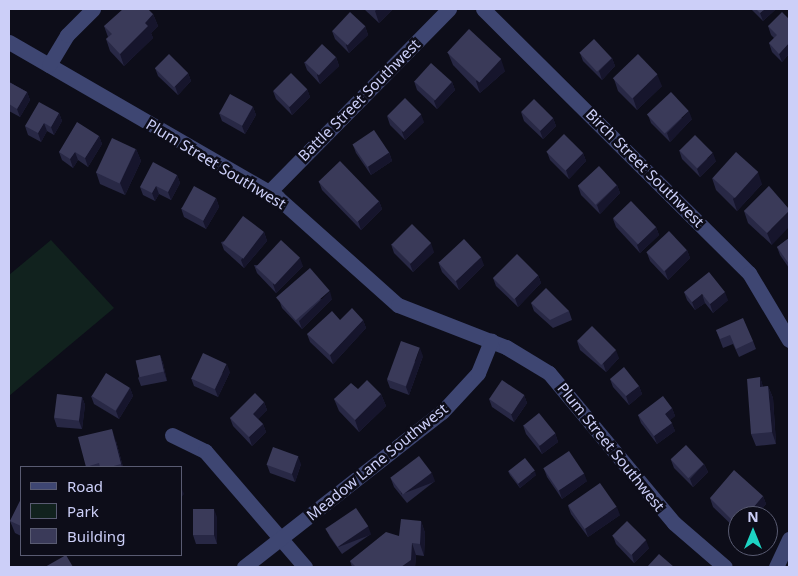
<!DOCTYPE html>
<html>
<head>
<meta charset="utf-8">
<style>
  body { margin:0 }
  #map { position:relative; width:798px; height:576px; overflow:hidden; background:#0d0d19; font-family:"Noto Sans",sans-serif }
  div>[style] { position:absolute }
  .green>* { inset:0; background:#11221e }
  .minor>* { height:15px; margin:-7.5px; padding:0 7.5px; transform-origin:7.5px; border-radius:7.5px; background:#3e4672 }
  .wall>* { inset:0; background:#282845 }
  .shaded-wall>* { inset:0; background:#16152c; transform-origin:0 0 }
  .building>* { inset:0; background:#3a3a59; transform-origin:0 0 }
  span { translate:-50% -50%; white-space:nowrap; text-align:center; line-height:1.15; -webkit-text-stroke:5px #0d0d19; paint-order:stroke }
  .street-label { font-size:15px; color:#cccff8 }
  .frame { position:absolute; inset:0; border:10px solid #cccff8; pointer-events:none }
  .legend { position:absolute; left:20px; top:466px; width:162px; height:90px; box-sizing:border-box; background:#0d0d19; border:1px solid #595b72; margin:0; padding:6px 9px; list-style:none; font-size:15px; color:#cccff8 }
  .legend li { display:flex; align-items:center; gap:10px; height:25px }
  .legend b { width:25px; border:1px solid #595b72 }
  .north { position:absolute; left:728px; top:506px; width:50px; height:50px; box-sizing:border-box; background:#0d0d19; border:1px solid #595b72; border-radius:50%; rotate:0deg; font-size:14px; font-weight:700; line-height:20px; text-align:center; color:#cccff8 }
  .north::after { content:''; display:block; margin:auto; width:18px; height:22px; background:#1dd3c3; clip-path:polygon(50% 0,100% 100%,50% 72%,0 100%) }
</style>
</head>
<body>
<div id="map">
  <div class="green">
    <div style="clip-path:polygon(51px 240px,114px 308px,9px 396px,9px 275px)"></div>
  </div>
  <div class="minor">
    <div style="left:483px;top:9px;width:375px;rotate:44.8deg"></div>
    <div style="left:749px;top:273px;width:78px;rotate:59.2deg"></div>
    <div style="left:9px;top:42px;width:310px;rotate:30deg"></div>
    <div style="left:277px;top:197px;width:162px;rotate:41.8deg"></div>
    <div style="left:398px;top:305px;width:116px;rotate:21.3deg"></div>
    <div style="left:506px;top:347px;width:50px;rotate:31.2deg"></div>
    <div style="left:549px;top:373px;width:195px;rotate:50.2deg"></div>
    <div style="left:674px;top:523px;width:67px;rotate:40.8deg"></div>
    <div style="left:49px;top:65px;width:35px;rotate:-59deg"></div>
    <div style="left:67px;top:35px;width:37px;rotate:-45deg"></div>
    <div style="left:269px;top:192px;width:257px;rotate:-45.5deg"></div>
    <div style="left:172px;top:435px;width:37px;rotate:26deg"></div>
    <div style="left:205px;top:451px;width:153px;rotate:49.2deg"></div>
    <div style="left:244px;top:567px;width:251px;rotate:-38.1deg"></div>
    <div style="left:442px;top:412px;width:53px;rotate:-47.3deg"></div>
    <div style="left:478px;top:373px;width:35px;rotate:-68deg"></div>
    <div style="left:776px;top:567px;width:31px;rotate:-65deg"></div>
  </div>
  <div class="wall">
    <div style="clip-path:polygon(364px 9px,393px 9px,379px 23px)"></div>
    <div style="clip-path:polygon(751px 9px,776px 9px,763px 21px)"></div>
    <div style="clip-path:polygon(153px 14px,158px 26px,151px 33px,153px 38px,124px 66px,110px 51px,106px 39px,108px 37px,104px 26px)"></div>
    <div style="clip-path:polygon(789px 19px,789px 54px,782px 62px,772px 52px,769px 43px,774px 38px,771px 35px,768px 26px)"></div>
    <div style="clip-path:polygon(365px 26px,368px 35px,349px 53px,335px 39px,332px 31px)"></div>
    <div style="clip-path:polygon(448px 53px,505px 71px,480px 93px,453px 65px)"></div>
    <div style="clip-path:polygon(580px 53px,612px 58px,615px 66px,602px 80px,583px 61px)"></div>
    <div style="clip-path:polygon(336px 57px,339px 66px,320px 84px,307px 70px,304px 62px)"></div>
    <div style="clip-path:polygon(155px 68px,188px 73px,191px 81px,178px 95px,158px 76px)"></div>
    <div style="clip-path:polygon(614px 79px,662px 86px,637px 110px,618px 91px)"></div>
    <div style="clip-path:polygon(414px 81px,452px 82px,455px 90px,437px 109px,417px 90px)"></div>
    <div style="clip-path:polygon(9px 82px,27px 92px,30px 100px,20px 117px,9px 111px)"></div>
    <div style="clip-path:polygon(307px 89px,310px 97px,292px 115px,276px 99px,273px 91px)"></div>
    <div style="clip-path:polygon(253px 107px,256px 115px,245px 134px,222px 121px,219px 113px)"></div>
    <div style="clip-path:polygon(521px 112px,553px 118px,556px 126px,543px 139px,524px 121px)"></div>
    <div style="clip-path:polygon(59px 113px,62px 121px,54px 135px,47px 131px,41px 142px,28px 135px,25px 126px)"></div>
    <div style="clip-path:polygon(648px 115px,692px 119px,670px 142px,651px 123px)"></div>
    <div style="clip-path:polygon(387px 116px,424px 122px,405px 140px,390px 125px)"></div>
    <div style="clip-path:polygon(99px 136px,102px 144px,88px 167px,78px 160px,73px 168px,62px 160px,59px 152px)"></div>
    <div style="clip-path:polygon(353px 145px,389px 152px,392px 161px,371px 175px,356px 153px)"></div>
    <div style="clip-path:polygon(136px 149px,141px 161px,125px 195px,100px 184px,96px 172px)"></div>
    <div style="clip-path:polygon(679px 150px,716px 161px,700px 177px,682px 159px)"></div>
    <div style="clip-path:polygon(547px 152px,583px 153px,586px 161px,569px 179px,550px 160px)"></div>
    <div style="clip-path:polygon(177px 175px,180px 183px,171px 200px,159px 194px,155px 201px,143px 195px,140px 187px)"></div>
    <div style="clip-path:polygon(712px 178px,762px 184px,737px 211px,716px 190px)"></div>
    <div style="clip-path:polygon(319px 182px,379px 201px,382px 209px,361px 230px,322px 190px)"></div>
    <div style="clip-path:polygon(617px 185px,620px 193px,600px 214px,581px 195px,578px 186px)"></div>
    <div style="clip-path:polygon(769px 186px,772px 245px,748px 223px,744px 211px)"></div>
    <div style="clip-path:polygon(216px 198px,219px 207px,206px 229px,184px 217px,181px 208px)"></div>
    <div style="clip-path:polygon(613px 219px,656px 227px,659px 235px,640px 253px,616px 227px)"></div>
    <div style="clip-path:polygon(264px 232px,267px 241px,244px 268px,224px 250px,221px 242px)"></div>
    <div style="clip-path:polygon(789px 238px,789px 268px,780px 255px,777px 247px)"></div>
    <div style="clip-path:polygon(391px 244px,434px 252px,413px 272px,394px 253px)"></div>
    <div style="clip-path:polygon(687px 250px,690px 258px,668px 280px,650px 261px,647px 253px)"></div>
    <div style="clip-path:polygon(439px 264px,484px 265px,459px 290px,442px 272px)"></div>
    <div style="clip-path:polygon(254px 265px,303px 266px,276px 293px,257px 273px)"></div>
    <div style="clip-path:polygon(538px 275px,541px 283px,518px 307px,496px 286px,493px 278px)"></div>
    <div style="clip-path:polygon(684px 292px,728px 300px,713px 313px,705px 303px,695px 310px,687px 300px)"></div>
    <div style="clip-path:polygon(332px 299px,302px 329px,282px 308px,279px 300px)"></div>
    <div style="clip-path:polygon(531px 303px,569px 311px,572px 320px,553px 328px,534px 311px)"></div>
    <div style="clip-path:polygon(340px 320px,363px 320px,366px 328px,333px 364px,310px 342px,307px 334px)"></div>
    <div style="clip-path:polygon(716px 330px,753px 341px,756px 349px,739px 357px,733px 344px,723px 348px)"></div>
    <div style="clip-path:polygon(577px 341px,619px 358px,606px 372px,580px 350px)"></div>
    <div style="clip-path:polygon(160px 355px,163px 363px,167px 381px,141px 386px,138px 378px)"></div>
    <div style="clip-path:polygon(423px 356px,409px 395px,390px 388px,387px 380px)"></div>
    <div style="clip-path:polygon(230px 372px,218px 397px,194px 386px,191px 378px)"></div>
    <div style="clip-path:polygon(760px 377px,763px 387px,768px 386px,773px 398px,776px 444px,756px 446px,751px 434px)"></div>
    <div style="clip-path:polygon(610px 379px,639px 386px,642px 394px,629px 405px,613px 387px)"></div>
    <div style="clip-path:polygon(130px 388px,133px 396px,119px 419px,94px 404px,91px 396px)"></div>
    <div style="clip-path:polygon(358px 389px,381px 394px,386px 406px,359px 432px,339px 411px,334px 399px)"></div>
    <div style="clip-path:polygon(524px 395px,527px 403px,514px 422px,492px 407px,489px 399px)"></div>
    <div style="clip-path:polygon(82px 397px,85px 405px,82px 429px,57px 427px,54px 418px)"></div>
    <div style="clip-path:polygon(264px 402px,267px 410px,258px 419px,263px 424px,266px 432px,252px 446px,233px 426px,230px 418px)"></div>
    <div style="clip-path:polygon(672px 408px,675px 416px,670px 420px,675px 431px,657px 444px,641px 423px,638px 415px)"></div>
    <div style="clip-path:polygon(523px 425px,555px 433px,558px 442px,542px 454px,526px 434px)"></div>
    <div style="clip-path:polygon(116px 441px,123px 467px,86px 467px)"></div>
    <div style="clip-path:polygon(671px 460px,704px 464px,708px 472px,693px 487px,674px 468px)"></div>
    <div style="clip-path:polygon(301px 464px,295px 482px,270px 473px,267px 465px)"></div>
    <div style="clip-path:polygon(544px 469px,587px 481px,562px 499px,547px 477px)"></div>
    <div style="clip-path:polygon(508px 471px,536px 475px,520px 488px,510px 475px)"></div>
    <div style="clip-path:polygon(391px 479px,435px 481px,407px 503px,394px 487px)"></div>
    <div style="clip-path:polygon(763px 496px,766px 504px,756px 516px,738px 516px,738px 531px,713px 507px,710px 498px)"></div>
    <div style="clip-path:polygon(21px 499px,21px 536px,15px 533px,10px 521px)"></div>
    <div style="clip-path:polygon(568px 506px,620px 515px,588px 537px,571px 514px)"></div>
    <div style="clip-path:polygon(217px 517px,217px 544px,196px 544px,193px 535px)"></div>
    <div style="clip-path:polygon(421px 521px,425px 533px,424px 556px,416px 555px,415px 567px,352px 567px,350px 561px,399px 536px)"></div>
    <div style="clip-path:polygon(326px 529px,371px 534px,342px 554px,330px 537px)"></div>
    <div style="clip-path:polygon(613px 536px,649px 548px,634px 563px,616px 544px)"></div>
  </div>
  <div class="shaded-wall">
    <div style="clip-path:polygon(377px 9px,393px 9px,379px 23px,375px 11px)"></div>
    <div style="clip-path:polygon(765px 9px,776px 9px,763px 21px,760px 13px)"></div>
    <div style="clip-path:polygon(153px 14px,158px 26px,151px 33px,153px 38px,124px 66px,120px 54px,145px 23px)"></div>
    <div style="clip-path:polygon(365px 26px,368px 35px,349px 53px,346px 45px)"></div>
    <div style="clip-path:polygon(789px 43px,789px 54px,782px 62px,779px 54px)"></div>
    <div style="clip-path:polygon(336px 57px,339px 66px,320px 84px,317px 75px)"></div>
    <div style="clip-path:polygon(612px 58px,615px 66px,602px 80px,599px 71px)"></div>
    <div style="clip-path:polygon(501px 59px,505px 71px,480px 93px,476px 81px)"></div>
    <div style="clip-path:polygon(188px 73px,191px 81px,178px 95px,175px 86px)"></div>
    <div style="clip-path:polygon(657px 74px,662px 86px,637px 110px,633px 98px)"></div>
    <div style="clip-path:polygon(452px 82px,455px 90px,437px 109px,434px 101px)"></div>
    <div style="clip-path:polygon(307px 89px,310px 97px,292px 115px,289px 107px)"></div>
    <div style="clip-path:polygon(27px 92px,30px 100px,20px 117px,17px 109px)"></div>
    <div style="clip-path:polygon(253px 107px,256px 115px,245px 134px,242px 126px)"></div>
    <div style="clip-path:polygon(689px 111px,692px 119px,670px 142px,667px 133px)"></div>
    <div style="clip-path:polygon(59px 113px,62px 121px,54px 135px,51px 127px)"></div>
    <div style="clip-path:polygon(421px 114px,424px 122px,405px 140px,402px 132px)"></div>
    <div style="clip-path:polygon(553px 118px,556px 126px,543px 139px,540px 131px)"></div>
    <div style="clip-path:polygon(44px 123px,47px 131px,41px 142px,38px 133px)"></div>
    <div style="clip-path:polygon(99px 136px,102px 144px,88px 167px,85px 158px)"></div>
    <div style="clip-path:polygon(136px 149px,141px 161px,125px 195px,120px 183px)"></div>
    <div style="clip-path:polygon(75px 152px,78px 160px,73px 168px,70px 159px)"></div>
    <div style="clip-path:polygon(389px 152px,392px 161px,371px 175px,368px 166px)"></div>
    <div style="clip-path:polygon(583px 153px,586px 161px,569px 179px,566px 170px)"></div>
    <div style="clip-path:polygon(713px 153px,716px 161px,700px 177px,697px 169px)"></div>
    <div style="clip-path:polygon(758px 172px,762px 184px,737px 211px,733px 199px)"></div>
    <div style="clip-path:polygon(177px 175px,180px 183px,171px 200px,168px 192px)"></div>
    <div style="clip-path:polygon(617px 185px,620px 193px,600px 214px,597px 205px)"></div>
    <div style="clip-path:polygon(156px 186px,159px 194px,155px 201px,152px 193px)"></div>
    <div style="clip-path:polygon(216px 198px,219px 207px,206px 229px,203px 221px)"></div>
    <div style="clip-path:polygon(379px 201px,382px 209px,361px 230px,358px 221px)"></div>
    <div style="clip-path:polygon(789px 211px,789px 227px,772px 245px,767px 233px)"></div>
    <div style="clip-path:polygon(656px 227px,659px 235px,640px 253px,637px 245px)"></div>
    <div style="clip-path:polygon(264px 232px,267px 241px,244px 268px,241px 260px)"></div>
    <div style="clip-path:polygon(431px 243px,434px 252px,413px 272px,410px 264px)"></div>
    <div style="clip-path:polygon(687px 250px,690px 258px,668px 280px,665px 271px)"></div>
    <div style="clip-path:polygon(481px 257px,484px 265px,459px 290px,456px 281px)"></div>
    <div style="clip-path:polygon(300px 258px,303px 266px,276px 293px,273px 284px)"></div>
    <div style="clip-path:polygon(538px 275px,541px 283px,518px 307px,515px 298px)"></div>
    <div style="clip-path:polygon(330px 291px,332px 299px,302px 329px,299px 321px)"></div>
    <div style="clip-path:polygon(725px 292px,728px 300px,713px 313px,710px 304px)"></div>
    <div style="clip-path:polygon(702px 294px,705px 303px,695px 310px,692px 302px)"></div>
    <div style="clip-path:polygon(363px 320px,366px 328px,333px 364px,330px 355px)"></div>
    <div style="clip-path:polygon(420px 348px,423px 356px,409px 395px,406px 387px)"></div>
    <div style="clip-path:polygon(616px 350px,619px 358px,606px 372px,603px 363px)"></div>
    <div style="clip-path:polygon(160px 355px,163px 363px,167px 381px,164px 372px)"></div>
    <div style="clip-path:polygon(227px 364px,230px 372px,218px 397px,215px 389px)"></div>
    <div style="clip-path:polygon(760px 377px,764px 390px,760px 387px)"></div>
    <div style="clip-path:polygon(639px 386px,642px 394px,629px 405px,626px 396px)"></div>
    <div style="clip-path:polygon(768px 386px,773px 398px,776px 444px,772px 432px)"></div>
    <div style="clip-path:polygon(130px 388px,133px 396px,119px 419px,116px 411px)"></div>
    <div style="clip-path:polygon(381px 394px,386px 406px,359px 432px,355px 420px)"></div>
    <div style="clip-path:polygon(524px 395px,527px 403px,514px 422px,511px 414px)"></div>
    <div style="clip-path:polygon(82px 397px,85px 405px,82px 429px,79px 421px)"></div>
    <div style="clip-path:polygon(264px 402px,267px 410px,256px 422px,253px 414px)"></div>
    <div style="clip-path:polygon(672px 408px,675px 416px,668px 422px,665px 414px)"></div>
    <div style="clip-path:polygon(672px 423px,675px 431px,657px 444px,654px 436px)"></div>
    <div style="clip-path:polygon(263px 424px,266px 432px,252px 446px,249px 437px)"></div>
    <div style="clip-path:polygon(112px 429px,116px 441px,123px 467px,122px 467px,121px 464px)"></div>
    <div style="clip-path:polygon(555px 433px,558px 442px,542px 454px,539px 446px)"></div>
    <div style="clip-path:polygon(298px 456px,301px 464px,295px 482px,292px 474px)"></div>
    <div style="clip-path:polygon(704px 464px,708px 472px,693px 487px,690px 479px)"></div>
    <div style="clip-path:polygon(535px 471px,536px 475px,520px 488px,518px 484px)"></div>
    <div style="left:432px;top:473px;width:9px;height:36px;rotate:69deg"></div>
    <div style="clip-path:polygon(584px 473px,587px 481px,562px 499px,559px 490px)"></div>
    <div style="clip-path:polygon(181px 487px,184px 494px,181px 498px)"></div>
    <div style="clip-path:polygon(763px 496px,766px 504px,756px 516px,746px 516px)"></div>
    <div style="clip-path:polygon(617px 507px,620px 515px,588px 537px,585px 528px)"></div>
    <div style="clip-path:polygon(214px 509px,217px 517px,217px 544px,214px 535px)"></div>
    <div style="clip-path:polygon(421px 521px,425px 533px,424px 556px,420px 544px)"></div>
    <div style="left:368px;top:526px;width:9px;height:35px;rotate:69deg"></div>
    <div style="clip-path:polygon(646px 540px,649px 548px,634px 563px,632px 554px)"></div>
    <div style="clip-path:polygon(412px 543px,416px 555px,415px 567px,401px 567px)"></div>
  </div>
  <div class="building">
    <div style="clip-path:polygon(123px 9px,148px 9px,153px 14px,145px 23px,148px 26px,120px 54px,106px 39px,112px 34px,104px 26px)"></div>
    <div style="clip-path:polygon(756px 9px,765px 9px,760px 13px)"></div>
    <div style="left:350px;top:12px;width:21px;height:26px;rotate:43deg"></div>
    <div style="clip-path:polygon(782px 12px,789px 19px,789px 43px,779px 54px,769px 43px,777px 35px,768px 26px)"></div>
    <div style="left:469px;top:29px;width:44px;height:32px;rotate:43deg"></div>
    <div style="left:594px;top:39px;width:26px;height:20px;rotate:47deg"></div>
    <div style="left:322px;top:44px;width:19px;height:25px;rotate:43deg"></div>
    <div style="left:169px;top:54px;width:27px;height:20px;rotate:45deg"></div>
    <div style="left:638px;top:54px;width:28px;height:35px;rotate:46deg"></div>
    <div style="left:431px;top:63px;width:28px;height:25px;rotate:42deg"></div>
    <div style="left:291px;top:73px;width:23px;height:25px;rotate:45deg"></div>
    <div style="clip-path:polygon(9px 82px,27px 92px,17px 109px,9px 104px)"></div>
    <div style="left:671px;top:92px;width:26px;height:33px;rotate:47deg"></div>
    <div style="left:230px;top:94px;width:26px;height:22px;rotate:29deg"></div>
    <div style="left:405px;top:98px;width:23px;height:25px;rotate:45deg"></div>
    <div style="left:534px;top:99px;width:27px;height:18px;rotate:45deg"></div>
    <div style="clip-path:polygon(39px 102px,59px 113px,51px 127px,44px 123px,38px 133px,25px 126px)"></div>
    <div style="clip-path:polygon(77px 122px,99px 136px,85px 158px,75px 152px,70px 159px,59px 152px)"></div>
    <div style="left:374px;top:130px;width:27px;height:26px;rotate:56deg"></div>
    <div style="left:564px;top:134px;width:27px;height:25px;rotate:45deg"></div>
    <div style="left:695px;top:135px;width:25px;height:22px;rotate:45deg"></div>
    <div style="left:112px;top:138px;width:26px;height:38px;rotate:25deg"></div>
    <div style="left:736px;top:152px;width:30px;height:35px;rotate:42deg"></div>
    <div style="left:340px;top:161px;width:56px;height:30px;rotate:46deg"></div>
    <div style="clip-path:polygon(153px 162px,177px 175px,168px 192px,156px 186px,152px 193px,140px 187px)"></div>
    <div style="left:599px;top:166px;width:26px;height:29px;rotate:47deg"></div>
    <div style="left:194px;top:186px;width:25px;height:26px;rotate:29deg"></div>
    <div style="clip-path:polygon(769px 186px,789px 209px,789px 211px,767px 233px,744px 211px)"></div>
    <div style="left:631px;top:201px;width:36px;height:25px;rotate:46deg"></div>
    <div style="left:243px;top:216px;width:26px;height:34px;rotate:37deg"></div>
    <div style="left:412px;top:224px;width:27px;height:29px;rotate:45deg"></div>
    <div style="left:669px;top:231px;width:26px;height:31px;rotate:47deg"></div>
    <div style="clip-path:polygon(789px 238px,789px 264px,777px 247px)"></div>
    <div style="left:464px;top:239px;width:25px;height:35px;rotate:47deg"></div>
    <div style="left:281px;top:240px;width:26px;height:37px;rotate:43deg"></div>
    <div style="left:517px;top:254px;width:30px;height:34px;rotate:45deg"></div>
    <div style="left:310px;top:268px;width:30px;height:45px;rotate:49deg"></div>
    <div style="clip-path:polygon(709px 272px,725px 292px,710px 304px,702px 294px,692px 302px,684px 292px)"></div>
    <div style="clip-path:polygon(546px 288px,569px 311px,550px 320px,531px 303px)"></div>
    <div style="clip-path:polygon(352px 308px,363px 320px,330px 355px,307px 334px,332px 311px,340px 320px)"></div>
    <div style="clip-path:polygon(743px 318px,753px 341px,736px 349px,730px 335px,720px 339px,716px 330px)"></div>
    <div style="left:592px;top:326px;width:34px;height:21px;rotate:45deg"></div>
    <div style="left:401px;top:341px;width:20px;height:41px;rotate:20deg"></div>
    <div style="left:203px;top:353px;width:26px;height:28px;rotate:25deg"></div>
    <div style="left:160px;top:355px;width:17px;height:25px;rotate:77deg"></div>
    <div style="clip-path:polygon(624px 367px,639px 386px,626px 396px,610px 379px)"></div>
    <div style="left:106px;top:373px;width:28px;height:27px;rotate:32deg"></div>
    <div style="clip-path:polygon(760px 377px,760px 387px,768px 386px,772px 432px,751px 434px,747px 379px)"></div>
    <div style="clip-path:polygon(367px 380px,381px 394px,355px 420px,334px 399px,351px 383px,358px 389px)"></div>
    <div style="left:502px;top:380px;width:27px;height:23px;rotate:34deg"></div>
    <div style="clip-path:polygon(255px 393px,264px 402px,253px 414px,263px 424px,249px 437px,230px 418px)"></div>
    <div style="left:57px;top:394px;width:25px;height:24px;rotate:7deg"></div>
    <div style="clip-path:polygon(663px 396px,672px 408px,665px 414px,672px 423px,654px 436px,638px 415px)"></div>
    <div style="left:539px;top:413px;width:26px;height:20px;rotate:51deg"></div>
    <div style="clip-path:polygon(112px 429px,121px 464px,110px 467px,100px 467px,99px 463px,86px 467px,78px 437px)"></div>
    <div style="left:686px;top:445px;width:26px;height:21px;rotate:47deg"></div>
    <div style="left:273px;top:447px;width:27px;height:19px;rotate:20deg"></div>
    <div style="left:569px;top:451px;width:27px;height:31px;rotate:56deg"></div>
    <div style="left:419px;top:456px;width:21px;height:36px;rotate:53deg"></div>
    <div style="left:525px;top:458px;width:16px;height:21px;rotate:52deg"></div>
    <div style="clip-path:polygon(734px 470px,763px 496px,746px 516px,738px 516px,738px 526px,710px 498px)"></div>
    <div style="left:600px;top:483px;width:29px;height:39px;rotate:55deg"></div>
    <div style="clip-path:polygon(21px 499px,21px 526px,10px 521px)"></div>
    <div style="left:356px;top:508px;width:22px;height:37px;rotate:56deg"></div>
    <div style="left:193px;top:509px;width:21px;height:26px"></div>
    <div style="clip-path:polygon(401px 519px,421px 521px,420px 544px,412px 543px,411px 560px,401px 567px,356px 567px,350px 561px,386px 532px,399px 536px)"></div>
    <div style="left:627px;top:521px;width:27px;height:21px;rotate:45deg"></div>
    <div style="clip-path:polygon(659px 554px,674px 567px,647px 567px)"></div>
    <div style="clip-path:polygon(66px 555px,73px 567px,45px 567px)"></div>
  </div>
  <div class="street-label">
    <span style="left:359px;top:100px;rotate:-45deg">Battle Street Southwest</span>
    <span style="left:216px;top:164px;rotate:31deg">Plum Street Southwest</span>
    <span style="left:645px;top:168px;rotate:45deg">Birch Street Southwest</span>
    <span style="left:611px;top:447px;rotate:51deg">Plum Street Southwest</span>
    <span style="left:377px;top:462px;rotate:-39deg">Meadow Lane Southwest</span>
  </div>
  <div class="frame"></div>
  <ul class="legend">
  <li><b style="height:6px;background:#3e4672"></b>Road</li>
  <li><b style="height:14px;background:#11221e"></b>Park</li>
  <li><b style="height:14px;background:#3a3a59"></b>Building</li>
  </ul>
  <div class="north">N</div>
</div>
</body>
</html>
